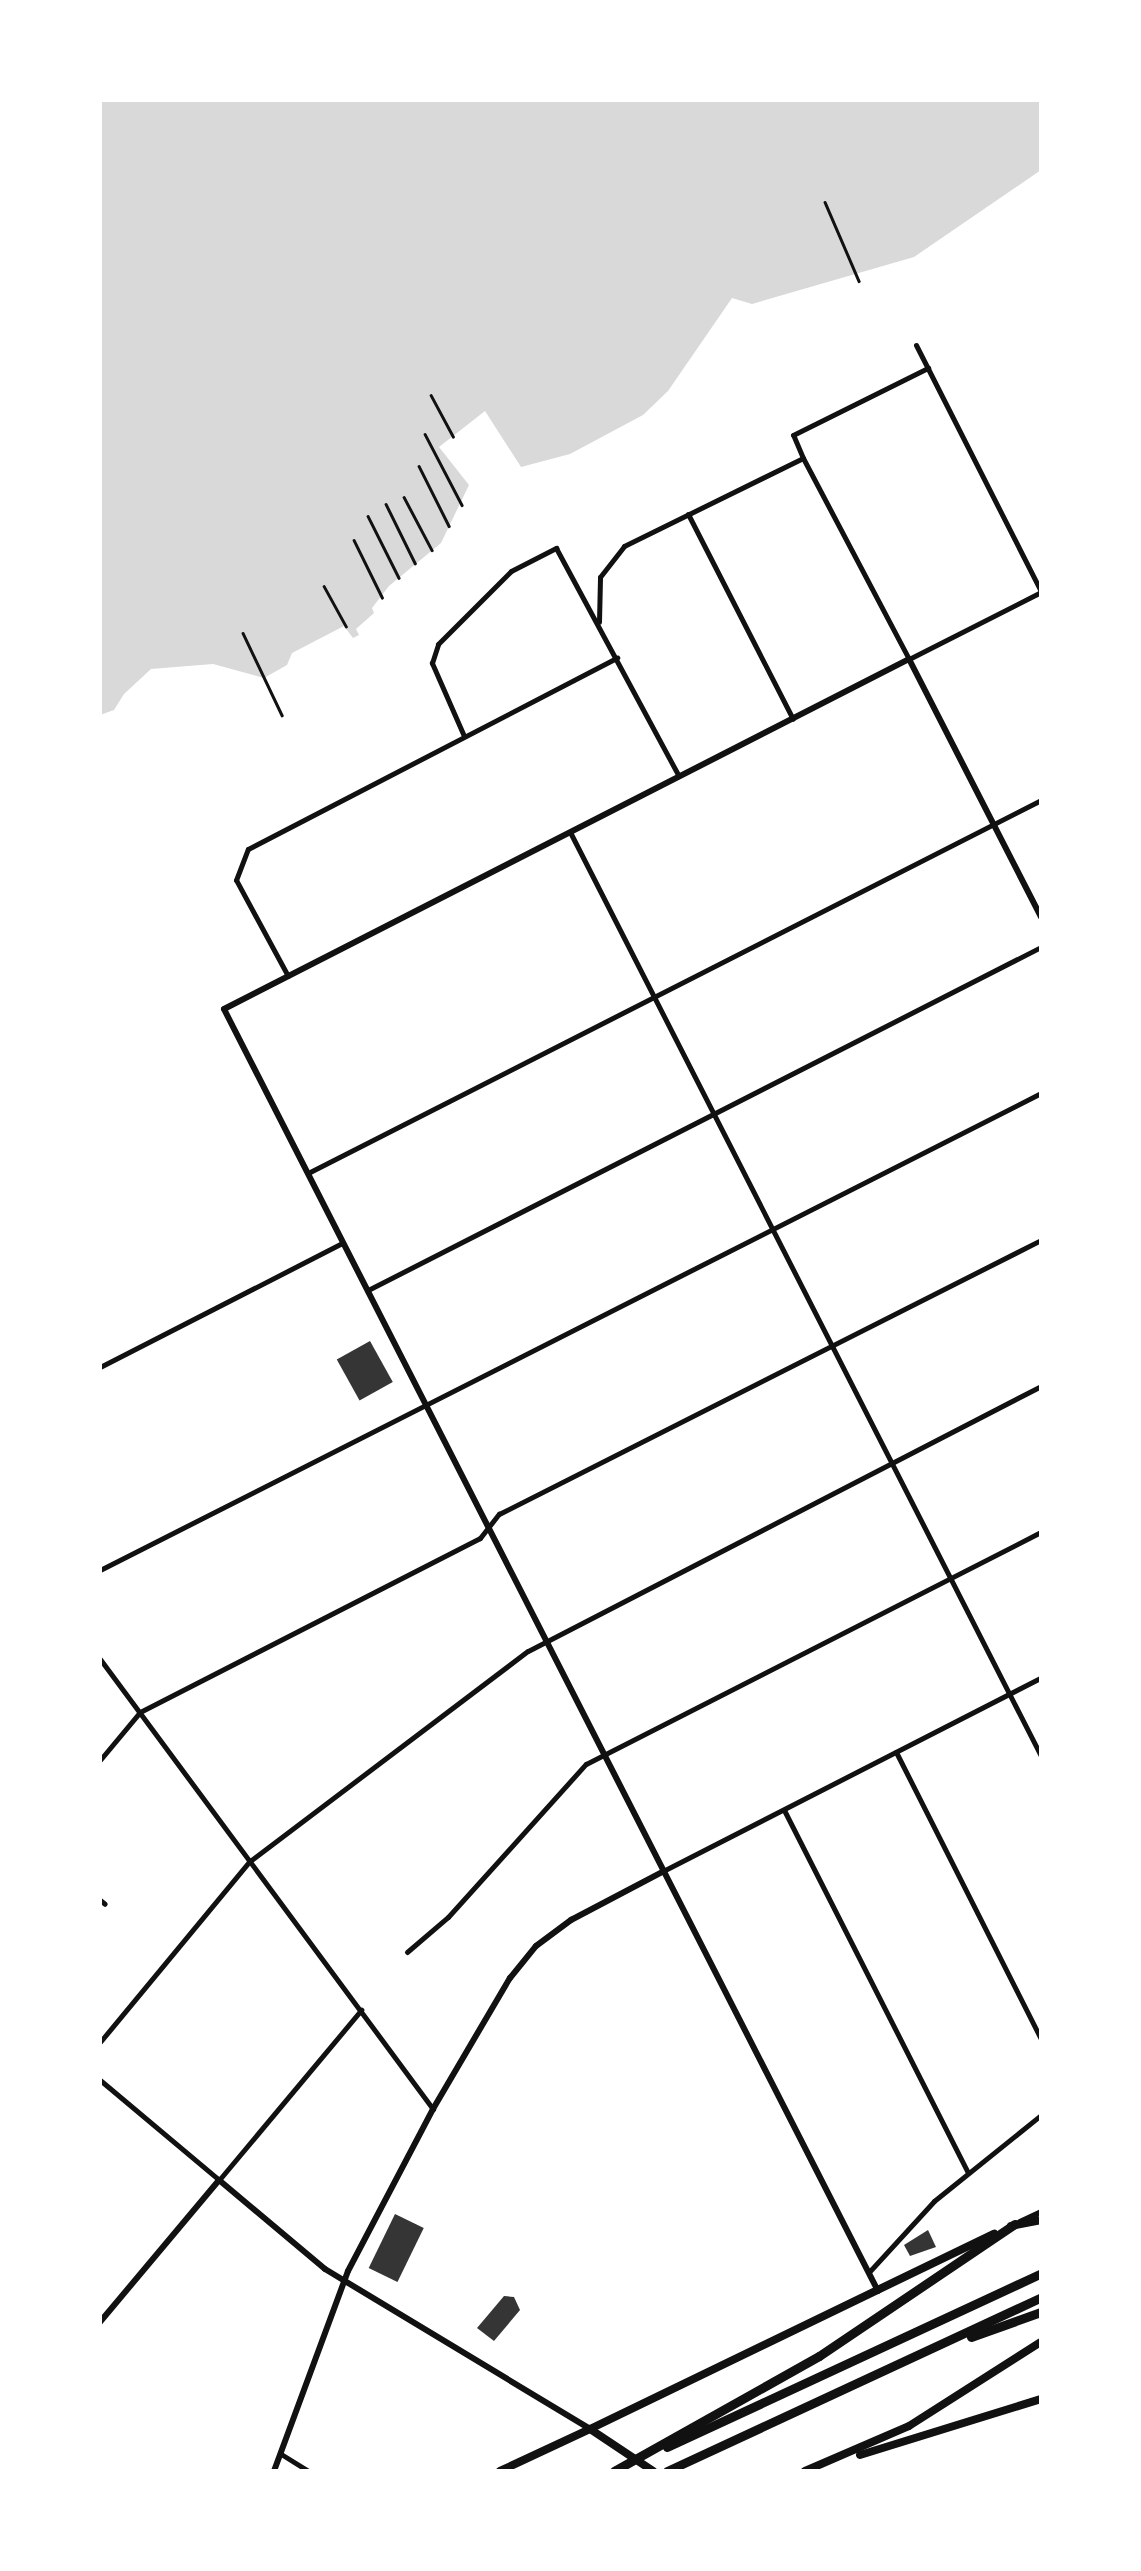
<!DOCTYPE html>
<html>
<head>
<meta charset="utf-8">
<style>
  body { margin:0 }
  #map { position:relative; width:1141px; height:2571px; overflow:hidden; background:#fff; font-family:Karla,sans-serif }
  div>[style] { position:absolute }
  .water>* { inset:0; background:#d9d9d9 }
  .building>* { inset:0; background:#353535; transform-origin:0 0 }
  .path>* { height:2.5px; margin:-1.25px; padding:0 1.25px; transform-origin:1.25px; border-radius:1.25px; background:#111 }
  .minor>* { height:5px; margin:-2.5px; padding:0 2.5px; transform-origin:2.5px; border-radius:2.5px; background:#111 }
  .tertiary>* { height:6px; margin:-3px; padding:0 3px; transform-origin:3px; border-radius:3px; background:#111 }
  .secondary>* { height:8px; margin:-4px; padding:0 4px; transform-origin:4px; border-radius:4px; background:#111 }
  .primary>* { height:8px; margin:-4px; padding:0 4px; transform-origin:4px; border-radius:4px; background:#111 }
  .motorway>* { height:9px; margin:-4.5px; padding:0 4.5px; transform-origin:4.5px; border-radius:4.5px; background:#111 }
  span { translate:-50% -50%; white-space:nowrap; text-align:center; line-height:1.15; -webkit-text-stroke:9px #fff; paint-order:stroke }
  .frame { position:absolute; inset:0; border:102px solid #fff; pointer-events:none }
</style>
</head>
<body>
<div id="map">
  <div class="water">
    <div style="clip-path:polygon(100px 100px,1041px 100px,1041px 170px,914px 257px,752px 304px,732px 298px,668px 391px,643px 415px,570px 454px,521px 467px,485px 411px,439px 447px,469px 485px,441px 543px,389px 586px,372px 608px,374px 613px,356px 629px,359px 635px,353px 638px,344px 626px,292px 653px,287px 665px,264px 678px,213px 664px,151px 669px,124px 694px,114px 710px,100px 715px)"></div>
  </div>
  <div class="building">
    <div style="left:370px;top:1341px;width:47px;height:38px;rotate:61deg"></div>
    <div style="left:395px;top:2214px;width:32px;height:60px;rotate:26deg"></div>
    <div style="clip-path:polygon(928px 2230px,936px 2247px,910px 2256px,904px 2245px)"></div>
    <div style="clip-path:polygon(504px 2296px,514px 2297px,520px 2310px,494px 2341px,477px 2328px)"></div>
  </div>
  <div class="path">
    <div style="left:825px;top:202px;width:86px;rotate:66.7deg"></div>
    <div style="left:431px;top:395px;width:47px;rotate:61.8deg"></div>
    <div style="left:425px;top:434px;width:80px;rotate:62.5deg"></div>
    <div style="left:419px;top:466px;width:67px;rotate:63.4deg"></div>
    <div style="left:404px;top:497px;width:60px;rotate:62.2deg"></div>
    <div style="left:386px;top:504px;width:66px;rotate:63.8deg"></div>
    <div style="left:368px;top:516px;width:69px;rotate:63.4deg"></div>
    <div style="left:354px;top:540px;width:64px;rotate:63.8deg"></div>
    <div style="left:324px;top:586px;width:46px;rotate:61.2deg"></div>
    <div style="left:243px;top:633px;width:91px;rotate:64.6deg"></div>
  </div>
  <div class="minor">
    <div style="left:916px;top:345px;width:276px;rotate:63.1deg"></div>
    <div style="left:803px;top:458px;width:227px;rotate:62.2deg"></div>
    <div style="left:909px;top:659px;width:148px;rotate:-26.9deg"></div>
    <div style="left:688px;top:514px;width:230px;rotate:62.9deg"></div>
    <div style="left:599px;top:622px;width:45px;rotate:-88.7deg"></div>
    <div style="left:600px;top:577px;width:39px;rotate:-52deg"></div>
    <div style="left:624px;top:546px;width:199px;rotate:-26.2deg"></div>
    <div style="left:803px;top:458px;width:25px;rotate:-113deg"></div>
    <div style="left:793px;top:435px;width:151px;rotate:-26.4deg"></div>
    <div style="left:464px;top:736px;width:80px;rotate:-113.7deg"></div>
    <div style="left:432px;top:663px;width:20px;rotate:-72deg"></div>
    <div style="left:438px;top:644px;width:103px;rotate:-45deg"></div>
    <div style="left:511px;top:571px;width:51px;rotate:-27.1deg"></div>
    <div style="left:556px;top:548px;width:259px;rotate:61.7deg"></div>
    <div style="left:570px;top:832px;width:1037px;rotate:62.99deg"></div>
    <div style="left:288px;top:976px;width:109px;rotate:-118.4deg"></div>
    <div style="left:236px;top:880px;width:33px;rotate:-69deg"></div>
    <div style="left:248px;top:849px;width:416px;rotate:-27.4deg"></div>
    <div style="left:308px;top:1173px;width:822px;rotate:-26.97deg"></div>
    <div style="left:368px;top:1290px;width:755px;rotate:-27.01deg"></div>
    <div style="left:100px;top:1367px;width:272px;rotate:-27.1deg"></div>
    <div style="left:100px;top:1570px;width:1055px;rotate:-26.88deg"></div>
    <div style="left:100px;top:1659px;width:560px;rotate:53.5deg"></div>
    <div style="left:896px;top:1752px;width:322px;rotate:63.2deg"></div>
    <div style="left:100px;top:1760px;width:62px;rotate:-50.2deg"></div>
    <div style="left:140px;top:1712px;width:382px;rotate:-27.1deg"></div>
    <div style="left:480px;top:1538px;width:31px;rotate:-52deg"></div>
    <div style="left:499px;top:1514px;width:607px;rotate:-26.82deg"></div>
    <div style="left:784px;top:1810px;width:406px;rotate:63.1deg"></div>
    <div style="left:665px;top:1870px;width:422px;rotate:-27.1deg"></div>
    <div style="left:100px;top:1900px;width:6px;rotate:39deg"></div>
    <div style="left:407px;top:1952px;width:54px;rotate:-40.5deg"></div>
    <div style="left:448px;top:1917px;width:206px;rotate:-48deg"></div>
    <div style="left:586px;top:1764px;width:511px;rotate:-27.02deg"></div>
    <div style="left:100px;top:2042px;width:235px;rotate:-50.4deg"></div>
    <div style="left:250px;top:1861px;width:348px;rotate:-37.1deg"></div>
    <div style="left:528px;top:1651px;width:577px;rotate:-27.32deg"></div>
    <div style="left:100px;top:2080px;width:155px;rotate:40deg"></div>
    <div style="left:219px;top:2180px;width:222px;rotate:-50.1deg"></div>
    <div style="left:869px;top:2272px;width:96px;rotate:-47.5deg"></div>
    <div style="left:934px;top:2201px;width:137px;rotate:-38.8deg"></div>
    <div style="left:281px;top:2454px;width:32px;rotate:32deg"></div>
  </div>
  <div class="tertiary">
    <div style="left:1020px;top:2222px;width:23px;rotate:-25deg"></div>
    <div style="left:878px;top:2291px;width:1439px;rotate:-117.03deg"></div>
    <div style="left:224px;top:1009px;width:769px;rotate:-27.06deg"></div>
    <div style="left:909px;top:659px;width:290px;rotate:62.9deg"></div>
    <div style="left:100px;top:2322px;width:185px;rotate:-50deg"></div>
    <div style="left:219px;top:2180px;width:138px;rotate:40deg"></div>
    <div style="left:325px;top:2269px;width:310px;rotate:31.1deg"></div>
    <div style="left:274px;top:2471px;width:213px;rotate:-69.7deg"></div>
    <div style="left:348px;top:2271px;width:183px;rotate:-62.3deg"></div>
    <div style="left:433px;top:2109px;width:152px;rotate:-59.6deg"></div>
    <div style="left:510px;top:1978px;width:41px;rotate:-50.9deg"></div>
    <div style="left:536px;top:1946px;width:44px;rotate:-36.6deg"></div>
    <div style="left:571px;top:1920px;width:105px;rotate:-27.8deg"></div>
  </div>
  <div class="secondary">
    <div style="left:500px;top:2471px;width:99px;rotate:-25deg"></div>
  </div>
  <div class="primary">
    <div style="left:1011px;top:2226px;width:31px;rotate:-11deg"></div>
    <div style="left:590px;top:2429px;width:449px;rotate:-25.8deg"></div>
    <div style="left:590px;top:2429px;width:76px;rotate:33.7deg"></div>
    <div style="left:860px;top:2455px;width:189px;rotate:-17.2deg"></div>
    <div style="left:805px;top:2471px;width:113px;rotate:-23.4deg"></div>
    <div style="left:909px;top:2426px;width:156px;rotate:-32.5deg"></div>
  </div>
  <div class="motorway">
    <div style="left:971px;top:2337px;width:74px;rotate:-19.7deg"></div>
    <div style="left:667px;top:2447px;width:412px;rotate:-24.9deg"></div>
    <div style="left:614px;top:2471px;width:235px;rotate:-29.3deg"></div>
    <div style="left:819px;top:2356px;width:236px;rotate:-34deg"></div>
    <div style="left:667px;top:2471px;width:412px;rotate:-24.9deg"></div>
  </div>
  <div class="frame"></div>
</div>
</body>
</html>
